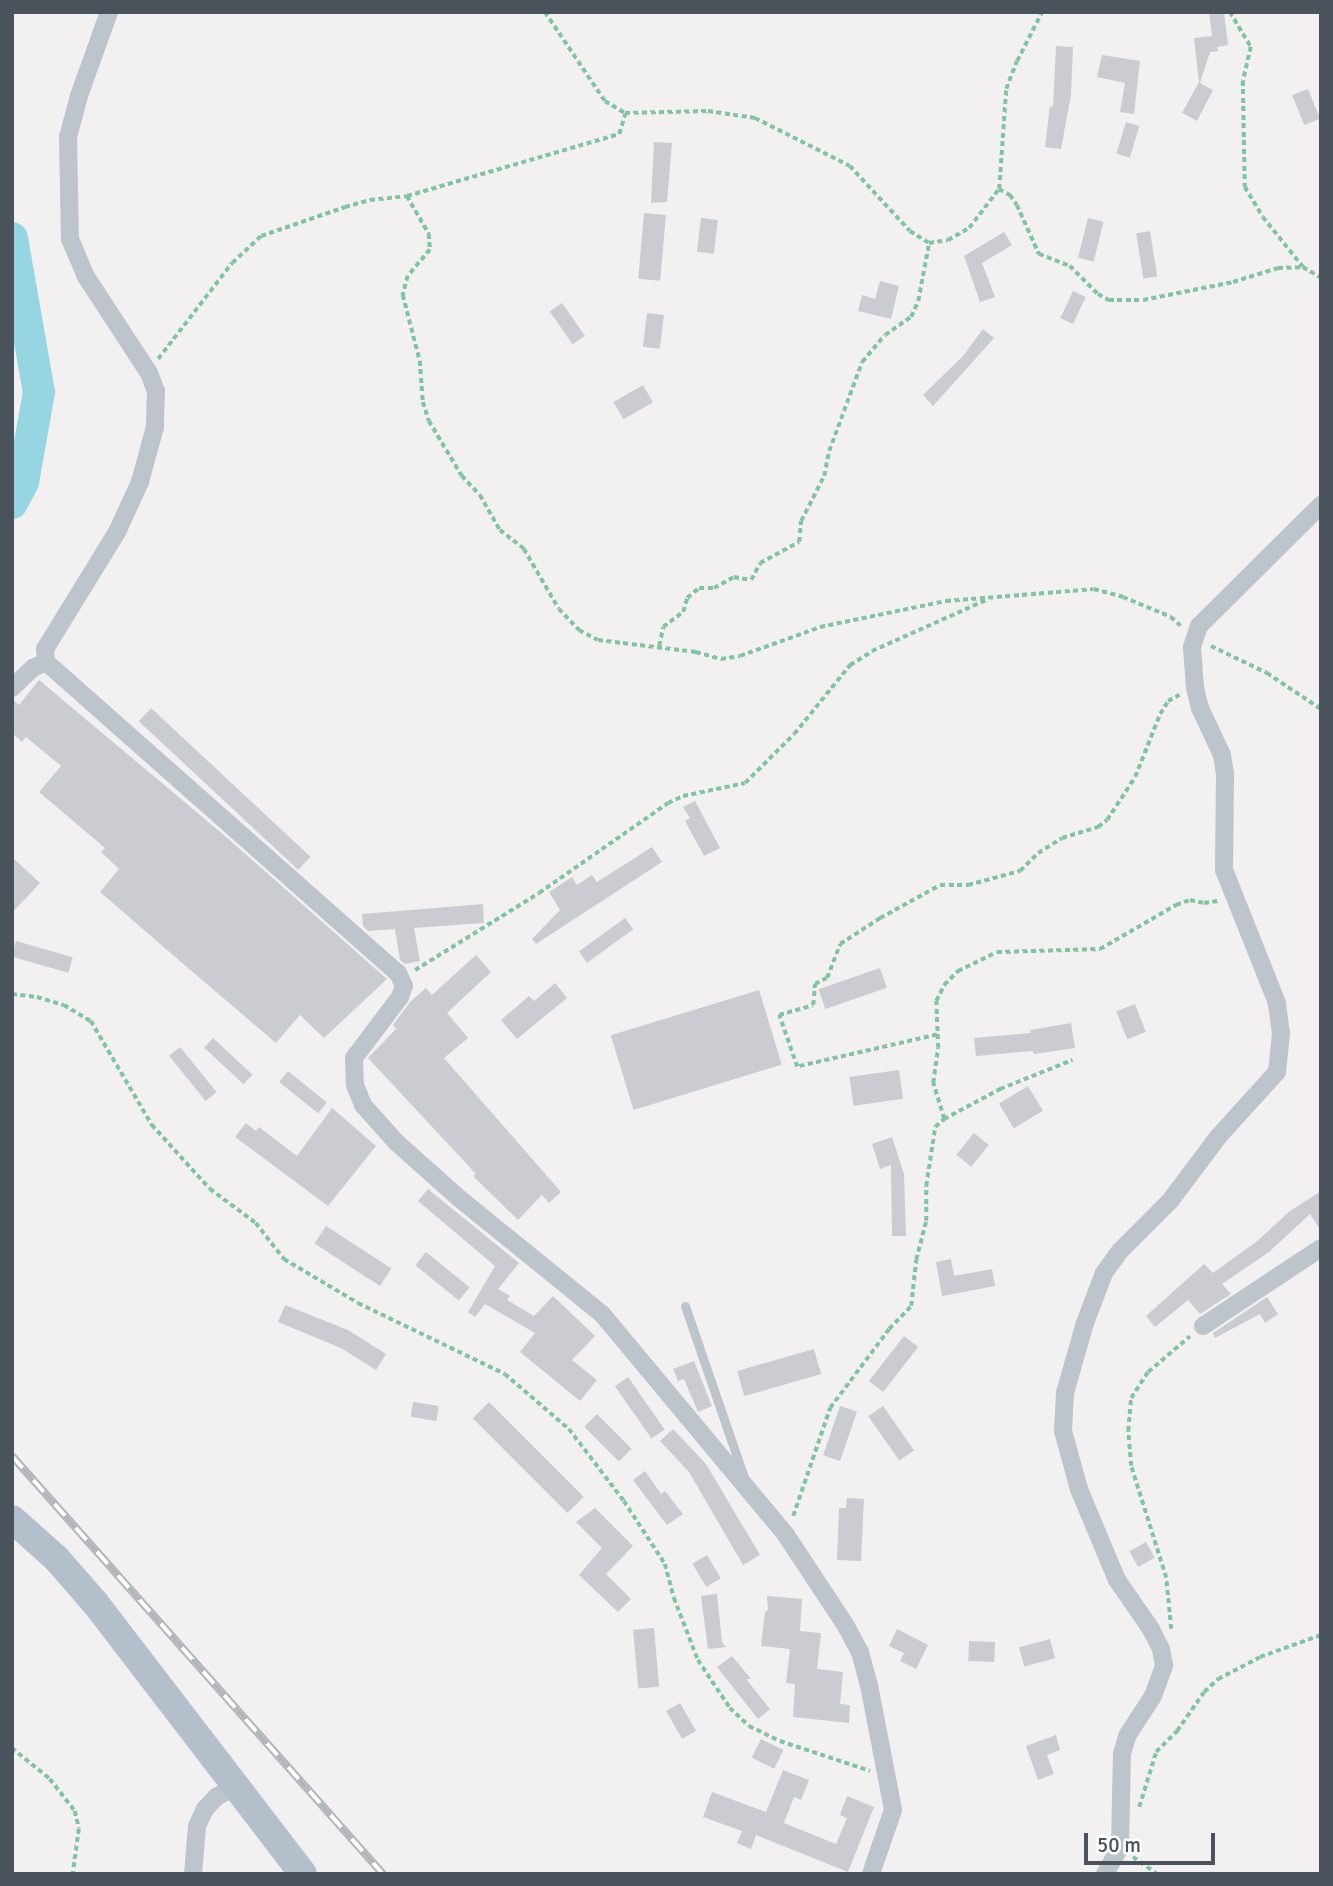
<!DOCTYPE html>
<html>
<head>
<meta charset="utf-8">
<style>
  body { margin:0 }
  #map { position:relative; width:1333px; height:1886px; overflow:hidden; background:#f2f0f0; font-family:Signika,sans-serif }
  div>[style] { position:absolute }
  .river>* { height:32px; margin:-16px; padding:0 16px; transform-origin:16px; border-radius:16px; background:#96d5e2 }
  .building>* { inset:0; background:#cbccd1; transform-origin:0 0 }
  .path>* { height:3.5px; margin-top:-1.75px; transform-origin:0; background:repeating-linear-gradient(90deg,#80c4a0 0 5px,transparent 0 8.5px) }
  .service>* { height:9px; margin:-4.5px; padding:0 4.5px; transform-origin:4.5px; border-radius:4.5px; background:#bdc4cb }
  .minor>* { height:18px; margin:-9px; padding:0 9px; transform-origin:9px; border-radius:9px; background:#bdc4cb }
  .primary>* { height:28px; margin:-14px; padding:0 14px; transform-origin:14px; border-radius:14px; background:#b3c0cb }
  .rail>* { height:8px; margin-top:-4px; transform-origin:0; background:repeating-linear-gradient(90deg,#fff 0 16px,#b2b5b9 0 32px); box-sizing:border-box; border-block:2px solid #b2b5b9 }
  span { translate:-50% -50%; white-space:nowrap; text-align:center; line-height:1.15; -webkit-text-stroke:7px #fff; paint-order:stroke }
  .frame { position:absolute; inset:0; border:14px solid #4a535b; pointer-events:none }
  .scale { position:absolute; left:1084px; top:1833px; width:131px; height:32px; box-sizing:border-box; border:4px solid #4a535b; border-top:0; padding-left:9px; font-size:21px; line-height:24px; white-space:nowrap; color:#4a535b; -webkit-text-stroke:5px #fff; paint-order:stroke }
</style>
</head>
<body>
<div id="map">
  <div class="river">
    <div style="left:12px;top:238px;width:156px;rotate:80.1deg"></div>
    <div style="left:39px;top:392px;width:91px;rotate:100.1deg"></div>
    <div style="left:23px;top:482px;width:24px;rotate:118deg"></div>
  </div>
  <div class="building">
    <div style="clip-path:polygon(1209px 12px,1224px 12px,1228px 45px,1217px 47px,1218px 51px,1210px 52px,1200px 83px,1213px 90px,1197px 121px,1182px 113px,1199px 82px,1194px 38px,1212px 36px)"></div>
    <div style="clip-path:polygon(1056px 46px,1073px 47px,1071px 95px,1061px 149px,1045px 147px,1050px 106px,1053px 107px)"></div>
    <div style="clip-path:polygon(1102px 55px,1140px 61px,1134px 114px,1120px 112px,1125px 83px,1097px 77px)"></div>
    <div style="left:1308px;top:89px;width:32px;height:17px;rotate:68deg"></div>
    <div style="left:1126px;top:122px;width:14px;height:33px;rotate:17deg"></div>
    <div style="clip-path:polygon(654px 142px,672px 143px,667px 202px,651px 203px)"></div>
    <div style="left:644px;top:213px;width:22px;height:66px;rotate:5deg"></div>
    <div style="left:701px;top:218px;width:17px;height:34px;rotate:7deg"></div>
    <div style="left:1088px;top:218px;width:16px;height:41px;rotate:14deg"></div>
    <div style="left:1150px;top:231px;width:46px;height:14px;rotate:81deg"></div>
    <div style="clip-path:polygon(1004px 232px,1012px 245px,982px 263px,995px 297px,980px 302px,964px 256px)"></div>
    <div style="clip-path:polygon(880px 281px,899px 286px,891px 319px,858px 311px,862px 295px,875px 299px)"></div>
    <div style="left:1073px;top:291px;width:14px;height:30px;rotate:25deg"></div>
    <div style="left:562px;top:303px;width:40px;height:15px;rotate:55deg"></div>
    <div style="left:647px;top:313px;width:17px;height:34px;rotate:7deg"></div>
    <div style="clip-path:polygon(983px 329px,994px 338px,933px 406px,923px 395px,963px 356px)"></div>
    <div style="left:643px;top:385px;width:20px;height:34px;rotate:60deg"></div>
    <div style="clip-path:polygon(39px 680px,225px 836px,387px 979px,324px 1038px,300px 1015px,276px 1043px,188px 968px,100px 892px,119px 869px,101px 852px,105px 848px,39px 792px,61px 766px,26px 737px,22px 742px,12px 733px,12px 699px,19px 705px)"></div>
    <div style="left:151px;top:708px;width:218px;height:18px;rotate:43deg"></div>
    <div style="clip-path:polygon(695px 801px,720px 848px,704px 856px,685px 821px,690px 818px,683px 807px)"></div>
    <div style="clip-path:polygon(652px 847px,662px 862px,536px 944px,532px 939px,560px 910px,549px 892px,572px 877px,577px 885px,592px 875px,597px 882px)"></div>
    <div style="clip-path:polygon(12px 857px,40px 883px,12px 913px)"></div>
    <div style="clip-path:polygon(483px 904px,484px 923px,414px 928px,420px 961px,405px 964px,400px 960px,395px 929px,368px 931px,363px 926px,362px 914px)"></div>
    <div style="left:625px;top:918px;width:14px;height:57px;rotate:54deg"></div>
    <div style="left:16px;top:941px;width:59px;height:16px;rotate:16deg"></div>
    <div style="clip-path:polygon(476px 955px,491px 972px,447px 1013px,468px 1038px,444px 1058px,561px 1192px,549px 1203px,542px 1195px,518px 1220px,473px 1176px,476px 1174px,368px 1058px,396px 1029px,393px 1025px,410px 1002px,426px 988px,432px 995px)"></div>
    <div style="left:880px;top:968px;width:21px;height:65px;rotate:71deg"></div>
    <div style="clip-path:polygon(555px 983px,567px 998px,517px 1039px,501px 1020px,529px 996px,534px 1001px)"></div>
    <div style="left:759px;top:990px;width:78px;height:155px;rotate:73deg"></div>
    <div style="left:1135px;top:1004px;width:30px;height:20px;rotate:69deg"></div>
    <div style="clip-path:polygon(1071px 1023px,1075px 1048px,1034px 1054px,1033px 1051px,976px 1056px,974px 1038px,1031px 1033px,1030px 1030px)"></div>
    <div style="left:213px;top:1038px;width:54px;height:13px;rotate:43deg"></div>
    <div style="left:180px;top:1047px;width:58px;height:14px;rotate:51deg"></div>
    <div style="left:899px;top:1070px;width:29px;height:50px;rotate:82deg"></div>
    <div style="left:288px;top:1071px;width:50px;height:14px;rotate:39deg"></div>
    <div style="left:1028px;top:1086px;width:29px;height:34px;rotate:59deg"></div>
    <div style="clip-path:polygon(332px 1108px,376px 1146px,328px 1206px,235px 1137px,246px 1123px,256px 1131px,259px 1127px,297px 1156px)"></div>
    <div style="left:974px;top:1133px;width:19px;height:28px;rotate:39deg"></div>
    <div style="clip-path:polygon(892px 1137px,904px 1174px,906px 1236px,892px 1236px,891px 1165px,880px 1169px,872px 1144px)"></div>
    <div style="clip-path:polygon(428px 1189px,519px 1263px,498px 1289px,510px 1296px,507px 1300px,534px 1316px,553px 1296px,595px 1336px,572px 1360px,597px 1380px,580px 1401px,520px 1352px,535px 1333px,485px 1304px,475px 1317px,468px 1312px,495px 1266px,418px 1201px)"></div>
    <div style="clip-path:polygon(1321px 1191px,1321px 1231px,1310px 1214px,1269px 1252px,1222px 1284px,1231px 1294px,1200px 1314px,1188px 1300px,1155px 1327px,1146px 1316px,1204px 1264px,1213px 1273px,1256px 1242px,1290px 1211px)"></div>
    <div style="left:326px;top:1226px;width:78px;height:21px;rotate:33deg"></div>
    <div style="left:426px;top:1252px;width:56px;height:17px;rotate:39deg"></div>
    <div style="clip-path:polygon(951px 1259px,954px 1276px,992px 1269px,995px 1286px,942px 1296px,936px 1262px)"></div>
    <div style="clip-path:polygon(1267px 1297px,1278px 1314px,1265px 1323px,1260px 1314px,1215px 1338px,1213px 1333px)"></div>
    <div style="clip-path:polygon(285px 1305px,348px 1330px,386px 1354px,376px 1370px,341px 1348px,278px 1322px)"></div>
    <div style="left:904px;top:1336px;width:18px;height:57px;rotate:38deg"></div>
    <div style="left:814px;top:1349px;width:26px;height:80px;rotate:74deg"></div>
    <div style="clip-path:polygon(694px 1361px,712px 1406px,698px 1412px,684px 1379px,678px 1381px,673px 1369px)"></div>
    <div style="left:628px;top:1377px;width:64px;height:16px;rotate:55deg"></div>
    <div style="left:413px;top:1402px;width:26px;height:15px;rotate:9deg"></div>
    <div style="left:489px;top:1402px;width:134px;height:23px;rotate:45deg"></div>
    <div style="left:840px;top:1406px;width:18px;height:52px;rotate:19deg"></div>
    <div style="left:883px;top:1406px;width:54px;height:18px;rotate:55deg"></div>
    <div style="left:597px;top:1414px;width:49px;height:18px;rotate:45deg"></div>
    <div style="clip-path:polygon(673px 1429px,706px 1464px,760px 1555px,743px 1565px,689px 1472px,660px 1441px)"></div>
    <div style="clip-path:polygon(645px 1471px,661px 1494px,665px 1491px,683px 1514px,667px 1525px,633px 1480px)"></div>
    <div style="clip-path:polygon(847px 1498px,864px 1499px,861px 1561px,837px 1560px,839px 1508px,846px 1508px)"></div>
    <div style="clip-path:polygon(595px 1508px,633px 1546px,606px 1574px,631px 1599px,618px 1612px,579px 1575px,602px 1548px,576px 1522px)"></div>
    <div style="left:1146px;top:1542px;width:18px;height:19px;rotate:61deg"></div>
    <div style="left:707px;top:1555px;width:27px;height:17px;rotate:59deg"></div>
    <div style="clip-path:polygon(717px 1594px,722px 1642px,726px 1647px,708px 1649px,701px 1596px)"></div>
    <div style="clip-path:polygon(767px 1596px,802px 1599px,800px 1631px,821px 1633px,817px 1669px,843px 1672px,840px 1704px,850px 1705px,849px 1723px,793px 1717px,795px 1684px,786px 1683px,790px 1649px,761px 1646px,765px 1612px,768px 1610px)"></div>
    <div style="left:654px;top:1628px;width:59px;height:21px;rotate:85deg"></div>
    <div style="clip-path:polygon(897px 1629px,928px 1645px,916px 1669px,900px 1661px,904px 1653px,889px 1646px)"></div>
    <div style="left:1050px;top:1639px;width:20px;height:32px;rotate:75deg"></div>
    <div style="left:969px;top:1641px;width:26px;height:20px;rotate:2deg"></div>
    <div style="clip-path:polygon(732px 1656px,751px 1679px,746px 1679px,770px 1709px,758px 1719px,717px 1667px)"></div>
    <div style="left:680px;top:1703px;width:32px;height:16px;rotate:60deg"></div>
    <div style="clip-path:polygon(1056px 1735px,1060px 1750px,1047px 1755px,1054px 1774px,1038px 1780px,1026px 1746px)"></div>
    <div style="left:761px;top:1739px;width:25px;height:21px;rotate:26deg"></div>
    <div style="clip-path:polygon(783px 1770px,809px 1780px,801px 1800px,794px 1797px,784px 1823px,836px 1844px,847px 1818px,840px 1815px,847px 1796px,874px 1807px,848px 1872px,756px 1835px,751px 1849px,737px 1843px,742px 1831px,703px 1817px,712px 1792px,766px 1812px)"></div>
  </div>
  <div class="path">
    <div style="left:545px;top:12px;width:107px;rotate:56deg"></div>
    <div style="left:605px;top:101px;width:23px;rotate:31deg"></div>
    <div style="left:625px;top:113px;width:83px;rotate:-1.4deg"></div>
    <div style="left:708px;top:111px;width:48px;rotate:8.5deg"></div>
    <div style="left:755px;top:118px;width:106px;rotate:26.8deg"></div>
    <div style="left:850px;top:166px;width:88px;rotate:47.3deg"></div>
    <div style="left:910px;top:231px;width:22px;rotate:32deg"></div>
    <div style="left:929px;top:243px;width:19px;rotate:-9deg"></div>
    <div style="left:948px;top:240px;width:24px;rotate:-30deg"></div>
    <div style="left:969px;top:228px;width:49px;rotate:-52.4deg"></div>
    <div style="left:999px;top:189px;width:100px;rotate:-86deg"></div>
    <div style="left:1006px;top:89px;width:30px;rotate:-69deg"></div>
    <div style="left:1017px;top:61px;width:55px;rotate:-63deg"></div>
    <div style="left:1230px;top:12px;width:41px;rotate:59deg"></div>
    <div style="left:1251px;top:47px;width:35px;rotate:103deg"></div>
    <div style="left:1243px;top:81px;width:106px;rotate:88.9deg"></div>
    <div style="left:1245px;top:187px;width:35px;rotate:59deg"></div>
    <div style="left:1263px;top:217px;width:64px;rotate:51.3deg"></div>
    <div style="left:1303px;top:267px;width:21px;rotate:31deg"></div>
    <div style="left:999px;top:189px;width:13px;rotate:29deg"></div>
    <div style="left:1010px;top:195px;width:12px;rotate:55deg"></div>
    <div style="left:1017px;top:205px;width:54px;rotate:65.8deg"></div>
    <div style="left:1039px;top:254px;width:33px;rotate:21deg"></div>
    <div style="left:1070px;top:266px;width:40px;rotate:45deg"></div>
    <div style="left:1098px;top:294px;width:13px;rotate:29deg"></div>
    <div style="left:1109px;top:300px;width:34px"></div>
    <div style="left:1143px;top:300px;width:92px;rotate:-11.3deg"></div>
    <div style="left:1233px;top:282px;width:47px;rotate:-17.3deg"></div>
    <div style="left:1278px;top:268px;width:25px;rotate:-2deg"></div>
    <div style="left:407px;top:196px;width:44px;rotate:59.9deg"></div>
    <div style="left:429px;top:234px;width:16px;rotate:86deg"></div>
    <div style="left:430px;top:250px;width:34px;rotate:130deg"></div>
    <div style="left:408px;top:276px;width:20px;rotate:105deg"></div>
    <div style="left:403px;top:295px;width:68px;rotate:75.6deg"></div>
    <div style="left:420px;top:361px;width:41px;rotate:85.8deg"></div>
    <div style="left:423px;top:402px;width:20px;rotate:72deg"></div>
    <div style="left:429px;top:421px;width:64px;rotate:59deg"></div>
    <div style="left:462px;top:476px;width:26px;rotate:47deg"></div>
    <div style="left:480px;top:495px;width:40px;rotate:60.3deg"></div>
    <div style="left:500px;top:530px;width:31px;rotate:38deg"></div>
    <div style="left:524px;top:549px;width:69px;rotate:59.7deg"></div>
    <div style="left:559px;top:609px;width:29px;rotate:46deg"></div>
    <div style="left:579px;top:630px;width:21px;rotate:28deg"></div>
    <div style="left:598px;top:640px;width:99px;rotate:7deg"></div>
    <div style="left:696px;top:652px;width:26px;rotate:16deg"></div>
    <div style="left:721px;top:659px;width:19px;rotate:-9deg"></div>
    <div style="left:740px;top:656px;width:85px;rotate:-19.9deg"></div>
    <div style="left:820px;top:627px;width:129px;rotate:-11.7deg"></div>
    <div style="left:946px;top:601px;width:148px;rotate:-4.6deg"></div>
    <div style="left:1094px;top:589px;width:30px;rotate:15deg"></div>
    <div style="left:1123px;top:597px;width:52px;rotate:22.6deg"></div>
    <div style="left:1171px;top:617px;width:13px;rotate:42deg"></div>
    <div style="left:158px;top:359px;width:121px;rotate:-52.4deg"></div>
    <div style="left:232px;top:263px;width:40px;rotate:-43deg"></div>
    <div style="left:261px;top:236px;width:89px;rotate:-19deg"></div>
    <div style="left:345px;top:207px;width:26px;rotate:-16deg"></div>
    <div style="left:370px;top:200px;width:37px;rotate:-6deg"></div>
    <div style="left:407px;top:196px;width:221px;rotate:-16.3deg"></div>
    <div style="left:619px;top:134px;width:21px;rotate:-73deg"></div>
    <div style="left:659px;top:646px;width:19px;rotate:-78deg"></div>
    <div style="left:663px;top:627px;width:25px;rotate:-37deg"></div>
    <div style="left:683px;top:612px;width:15px;rotate:-74deg"></div>
    <div style="left:687px;top:598px;width:16px;rotate:-40deg"></div>
    <div style="left:699px;top:588px;width:15px"></div>
    <div style="left:714px;top:588px;width:23px;rotate:-29deg"></div>
    <div style="left:734px;top:577px;width:17px;rotate:10deg"></div>
    <div style="left:751px;top:580px;width:19px;rotate:-62deg"></div>
    <div style="left:760px;top:563px;width:44px;rotate:-28.3deg"></div>
    <div style="left:799px;top:542px;width:21px;rotate:-85deg"></div>
    <div style="left:801px;top:521px;width:51px;rotate:-62.9deg"></div>
    <div style="left:824px;top:476px;width:25px;rotate:-79deg"></div>
    <div style="left:829px;top:451px;width:95px;rotate:-69.7deg"></div>
    <div style="left:862px;top:362px;width:35px;rotate:-50deg"></div>
    <div style="left:885px;top:335px;width:32px;rotate:-35deg"></div>
    <div style="left:911px;top:317px;width:17px;rotate:-66deg"></div>
    <div style="left:918px;top:301px;width:59px;rotate:-79.3deg"></div>
    <div style="left:1211px;top:646px;width:62px;rotate:25.7deg"></div>
    <div style="left:1267px;top:673px;width:65px;rotate:33.7deg"></div>
    <div style="left:415px;top:970px;width:146px;rotate:-31.8deg"></div>
    <div style="left:539px;top:893px;width:157px;rotate:-34.9deg"></div>
    <div style="left:668px;top:803px;width:17px;rotate:-25deg"></div>
    <div style="left:683px;top:796px;width:63px;rotate:-11.8deg"></div>
    <div style="left:745px;top:783px;width:69px;rotate:-45deg"></div>
    <div style="left:794px;top:734px;width:89px;rotate:-50.9deg"></div>
    <div style="left:850px;top:665px;width:26px;rotate:-32deg"></div>
    <div style="left:872px;top:651px;width:127px;rotate:-24.1deg"></div>
    <div style="left:12px;top:994px;width:25px;rotate:7deg"></div>
    <div style="left:37px;top:997px;width:28px;rotate:17deg"></div>
    <div style="left:64px;top:1005px;width:31px;rotate:31deg"></div>
    <div style="left:91px;top:1021px;width:121px;rotate:59.6deg"></div>
    <div style="left:152px;top:1125px;width:86px;rotate:47.8deg"></div>
    <div style="left:210px;top:1189px;width:57px;rotate:36.5deg"></div>
    <div style="left:256px;top:1223px;width:46px;rotate:52.1deg"></div>
    <div style="left:284px;top:1259px;width:86px;rotate:30.7deg"></div>
    <div style="left:358px;top:1303px;width:163px;rotate:25.8deg"></div>
    <div style="left:505px;top:1374px;width:84px;rotate:40.7deg"></div>
    <div style="left:569px;top:1429px;width:91px;rotate:52.6deg"></div>
    <div style="left:624px;top:1501px;width:75px;rotate:56.9deg"></div>
    <div style="left:665px;top:1564px;width:35px;rotate:75deg"></div>
    <div style="left:674px;top:1598px;width:66px;rotate:68.8deg"></div>
    <div style="left:698px;top:1660px;width:58px;rotate:56.3deg"></div>
    <div style="left:730px;top:1708px;width:26px;rotate:43deg"></div>
    <div style="left:749px;top:1726px;width:34px;rotate:26deg"></div>
    <div style="left:780px;top:1741px;width:95px;rotate:18.4deg"></div>
    <div style="left:937px;top:1035px;width:144px;rotate:167.1deg"></div>
    <div style="left:797px;top:1067px;width:55px;rotate:-109.1deg"></div>
    <div style="left:779px;top:1015px;width:35px;rotate:-16deg"></div>
    <div style="left:813px;top:1005px;width:21px;rotate:-85deg"></div>
    <div style="left:815px;top:984px;width:13px;rotate:-27deg"></div>
    <div style="left:827px;top:978px;width:36px;rotate:-69deg"></div>
    <div style="left:840px;top:944px;width:48px;rotate:-33deg"></div>
    <div style="left:880px;top:918px;width:68px;rotate:-28.8deg"></div>
    <div style="left:940px;top:885px;width:28px"></div>
    <div style="left:968px;top:885px;width:54px;rotate:-15.1deg"></div>
    <div style="left:1020px;top:871px;width:25px;rotate:-45deg"></div>
    <div style="left:1038px;top:853px;width:28px;rotate:-32deg"></div>
    <div style="left:1062px;top:838px;width:38px;rotate:-17deg"></div>
    <div style="left:1098px;top:827px;width:11px;rotate:-38deg"></div>
    <div style="left:1107px;top:820px;width:51px;rotate:-56.9deg"></div>
    <div style="left:1135px;top:777px;width:68px;rotate:-68.4deg"></div>
    <div style="left:1160px;top:714px;width:15px;rotate:-58deg"></div>
    <div style="left:1168px;top:701px;width:13px;rotate:-29deg"></div>
    <div style="left:944px;top:1119px;width:38px;rotate:-107deg"></div>
    <div style="left:933px;top:1083px;width:35px;rotate:-82deg"></div>
    <div style="left:938px;top:1048px;width:47px;rotate:-92.4deg"></div>
    <div style="left:936px;top:1001px;width:18px;rotate:-63deg"></div>
    <div style="left:944px;top:985px;width:20px;rotate:-45deg"></div>
    <div style="left:958px;top:971px;width:43px;rotate:-26deg"></div>
    <div style="left:997px;top:952px;width:103px;rotate:-1.7deg"></div>
    <div style="left:1100px;top:949px;width:88px;rotate:-30.1deg"></div>
    <div style="left:1176px;top:905px;width:15px;rotate:-20deg"></div>
    <div style="left:1190px;top:900px;width:14px;rotate:12deg"></div>
    <div style="left:1204px;top:903px;width:14px;rotate:-8deg"></div>
    <div style="left:793px;top:1516px;width:114px;rotate:-71.1deg"></div>
    <div style="left:830px;top:1408px;width:99px;rotate:-53.2deg"></div>
    <div style="left:889px;top:1329px;width:32px;rotate:-46deg"></div>
    <div style="left:911px;top:1306px;width:46px;rotate:-83.8deg"></div>
    <div style="left:916px;top:1260px;width:40px;rotate:-75.6deg"></div>
    <div style="left:926px;top:1221px;width:35px;rotate:-90deg"></div>
    <div style="left:926px;top:1186px;width:60px;rotate:-81.3deg"></div>
    <div style="left:935px;top:1127px;width:12px;rotate:-42deg"></div>
    <div style="left:944px;top:1119px;width:64px;rotate:-28.2deg"></div>
    <div style="left:1000px;top:1089px;width:78px;rotate:-21.9deg"></div>
    <div style="left:1171px;top:1629px;width:51px;rotate:-95.6deg"></div>
    <div style="left:1166px;top:1578px;width:117px;rotate:-107.4deg"></div>
    <div style="left:1131px;top:1466px;width:35px;rotate:-95deg"></div>
    <div style="left:1128px;top:1431px;width:33px;rotate:-85deg"></div>
    <div style="left:1131px;top:1398px;width:31px;rotate:-57deg"></div>
    <div style="left:1148px;top:1372px;width:55px;rotate:-40.6deg"></div>
    <div style="left:12px;top:1748px;width:49px;rotate:39.2deg"></div>
    <div style="left:50px;top:1779px;width:41px;rotate:52deg"></div>
    <div style="left:75px;top:1811px;width:18px;rotate:77deg"></div>
    <div style="left:79px;top:1829px;width:45px;rotate:97.6deg"></div>
    <div style="left:1139px;top:1807px;width:58px;rotate:-72.8deg"></div>
    <div style="left:1156px;top:1752px;width:30px;rotate:-45deg"></div>
    <div style="left:1177px;top:1731px;width:47px;rotate:-55.3deg"></div>
    <div style="left:1204px;top:1692px;width:19px;rotate:-43deg"></div>
    <div style="left:1218px;top:1679px;width:47px;rotate:-27.6deg"></div>
    <div style="left:1260px;top:1657px;width:65px;rotate:-19.8deg"></div>
    <div style="left:1133px;top:1857px;width:29px;rotate:35deg"></div>
  </div>
  <div class="service">
    <div style="left:685px;top:1306px;width:181px;rotate:71deg"></div>
  </div>
  <div class="minor">
    <div style="left:109px;top:12px;width:89px;rotate:109.7deg"></div>
    <div style="left:79px;top:96px;width:42px;rotate:105deg"></div>
    <div style="left:68px;top:137px;width:102px;rotate:88.9deg"></div>
    <div style="left:70px;top:239px;width:39px;rotate:67deg"></div>
    <div style="left:85px;top:275px;width:117px;rotate:56.9deg"></div>
    <div style="left:149px;top:373px;width:19px;rotate:69deg"></div>
    <div style="left:156px;top:391px;width:36px;rotate:92deg"></div>
    <div style="left:155px;top:427px;width:57px;rotate:105.3deg"></div>
    <div style="left:140px;top:482px;width:55px;rotate:114.7deg"></div>
    <div style="left:117px;top:532px;width:137px;rotate:121.6deg"></div>
    <div style="left:45px;top:649px;width:13px;rotate:86deg"></div>
    <div style="left:46px;top:662px;width:470px;rotate:41.5deg"></div>
    <div style="left:398px;top:973px;width:14px;rotate:65deg"></div>
    <div style="left:404px;top:986px;width:12px;rotate:110deg"></div>
    <div style="left:400px;top:997px;width:76px;rotate:127deg"></div>
    <div style="left:354px;top:1058px;width:27px;rotate:88deg"></div>
    <div style="left:355px;top:1085px;width:22px;rotate:68deg"></div>
    <div style="left:363px;top:1105px;width:50px;rotate:48.3deg"></div>
    <div style="left:396px;top:1142px;width:86px;rotate:41.7deg"></div>
    <div style="left:460px;top:1199px;width:183px;rotate:39deg"></div>
    <div style="left:602px;top:1314px;width:288px;rotate:50.2deg"></div>
    <div style="left:786px;top:1535px;width:109px;rotate:56.6deg"></div>
    <div style="left:846px;top:1626px;width:30px;rotate:62deg"></div>
    <div style="left:860px;top:1652px;width:34px;rotate:75deg"></div>
    <div style="left:869px;top:1685px;width:127px;rotate:79.1deg"></div>
    <div style="left:893px;top:1810px;width:68px;rotate:109deg"></div>
    <div style="left:12px;top:688px;width:29px;rotate:-44deg"></div>
    <div style="left:33px;top:668px;width:14px;rotate:-25deg"></div>
    <div style="left:1203px;top:1326px;width:141px;rotate:-33.5deg"></div>
    <div style="left:193px;top:1874px;width:48px;rotate:-85.2deg"></div>
    <div style="left:197px;top:1826px;width:19px;rotate:-65deg"></div>
    <div style="left:205px;top:1809px;width:16px;rotate:-47deg"></div>
    <div style="left:216px;top:1797px;width:21px;rotate:-28deg"></div>
    <div style="left:1105px;top:1874px;width:31px;rotate:-61deg"></div>
    <div style="left:1120px;top:1847px;width:93px;rotate:-88.8deg"></div>
    <div style="left:1122px;top:1754px;width:19px;rotate:-74deg"></div>
    <div style="left:1127px;top:1736px;width:48px;rotate:-57deg"></div>
    <div style="left:1153px;top:1696px;width:33px;rotate:-70deg"></div>
    <div style="left:1164px;top:1665px;width:16px;rotate:-101deg"></div>
    <div style="left:1161px;top:1649px;width:22px;rotate:-117deg"></div>
    <div style="left:1151px;top:1629px;width:60px;rotate:-124.8deg"></div>
    <div style="left:1117px;top:1580px;width:99px;rotate:-112.7deg"></div>
    <div style="left:1079px;top:1489px;width:60px;rotate:-105.4deg"></div>
    <div style="left:1063px;top:1431px;width:38px;rotate:-87deg"></div>
    <div style="left:1065px;top:1393px;width:73px;rotate:-74.1deg"></div>
    <div style="left:1085px;top:1323px;width:53px;rotate:-69.2deg"></div>
    <div style="left:1104px;top:1273px;width:29px;rotate:-54deg"></div>
    <div style="left:1121px;top:1250px;width:69px;rotate:-45deg"></div>
    <div style="left:1170px;top:1201px;width:80px;rotate:-53.1deg"></div>
    <div style="left:1218px;top:1137px;width:88px;rotate:-47.8deg"></div>
    <div style="left:1277px;top:1072px;width:39px;rotate:-84deg"></div>
    <div style="left:1281px;top:1033px;width:30px;rotate:-98deg"></div>
    <div style="left:1277px;top:1003px;width:143px;rotate:-111.7deg"></div>
    <div style="left:1224px;top:870px;width:96px;rotate:-89.4deg"></div>
    <div style="left:1225px;top:774px;width:19px;rotate:-99deg"></div>
    <div style="left:1222px;top:755px;width:52px;rotate:-115.1deg"></div>
    <div style="left:1200px;top:708px;width:21px;rotate:-104deg"></div>
    <div style="left:1195px;top:688px;width:41px;rotate:-94.2deg"></div>
    <div style="left:1192px;top:647px;width:22px;rotate:-72deg"></div>
    <div style="left:1199px;top:626px;width:172px;rotate:-44.8deg"></div>
  </div>
  <div class="primary">
    <div style="left:12px;top:1519px;width:59px;rotate:41.6deg"></div>
    <div style="left:56px;top:1558px;width:61px;rotate:49deg"></div>
    <div style="left:96px;top:1604px;width:340px;rotate:52.5deg"></div>
  </div>
  <div class="rail">
    <div style="left:12px;top:1456px;width:559px;rotate:48.41deg"></div>
  </div>
  <div class="frame"></div>
  <div class="scale">50 m</div>
</div>
</body>
</html>
